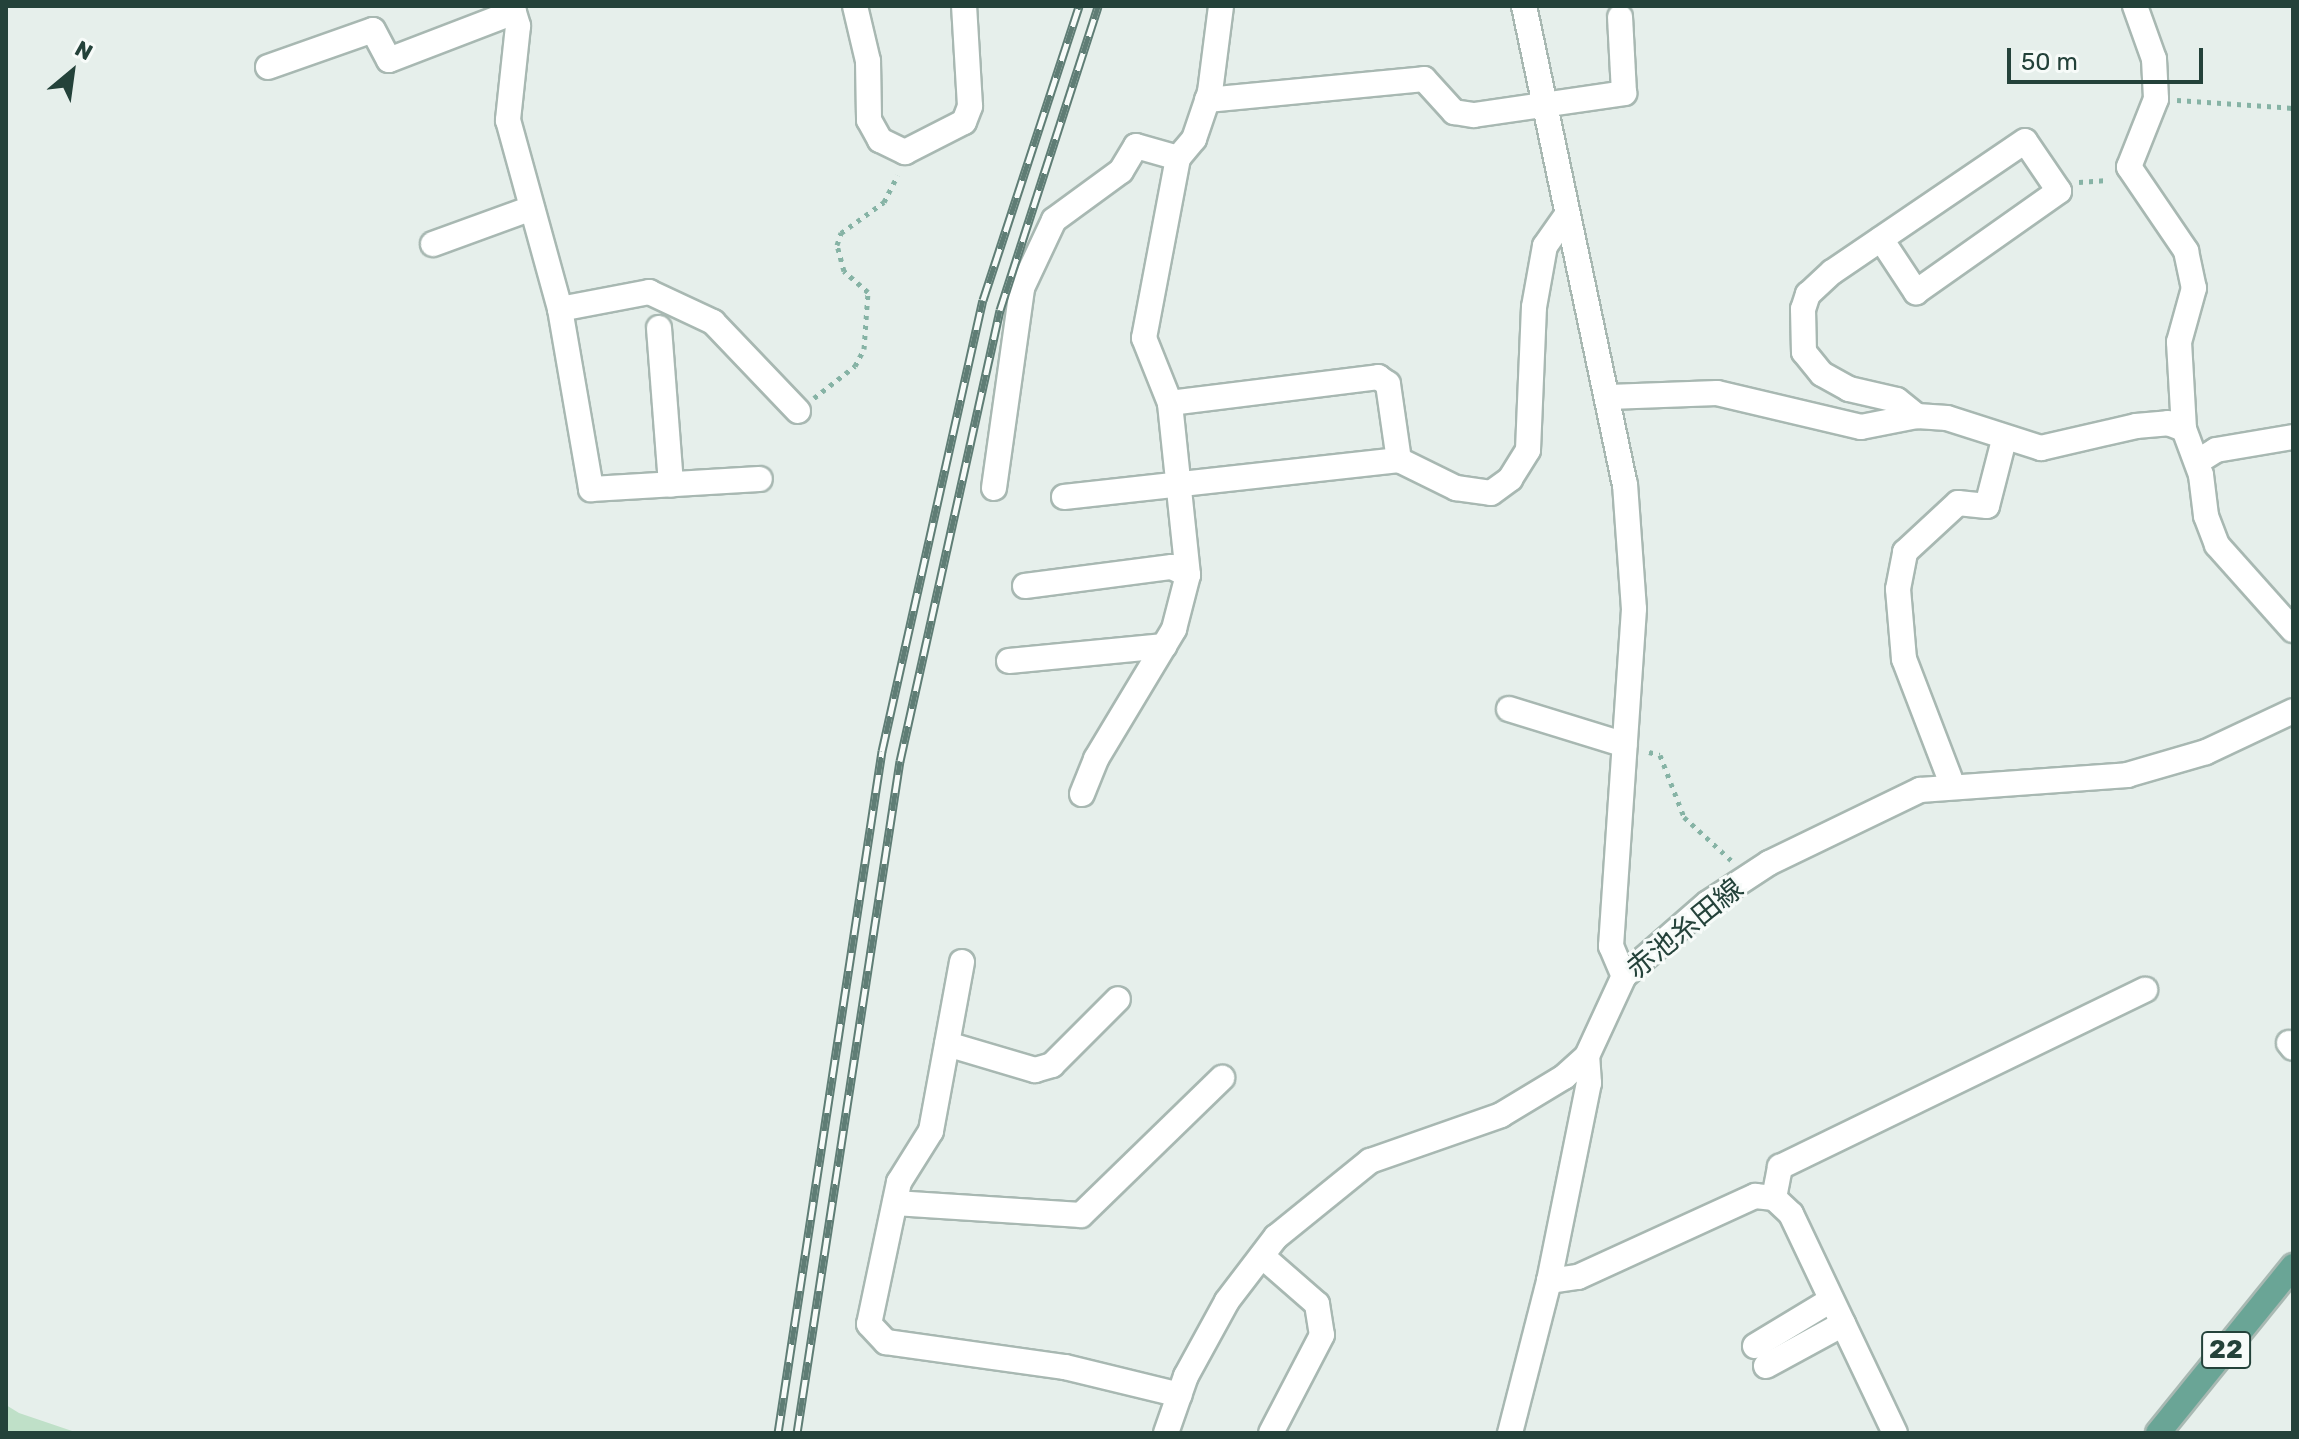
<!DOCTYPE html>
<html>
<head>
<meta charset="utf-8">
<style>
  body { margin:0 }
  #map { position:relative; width:2299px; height:1439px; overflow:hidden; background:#e6efeb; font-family:Rubik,"Noto Sans JP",sans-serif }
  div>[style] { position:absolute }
  .green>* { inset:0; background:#bfe0c8 }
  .path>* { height:5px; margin-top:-2.5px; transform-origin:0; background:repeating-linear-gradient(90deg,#86b3a5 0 4px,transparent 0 10px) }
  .roads { filter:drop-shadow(2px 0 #a8b8b2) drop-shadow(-2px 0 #a8b8b2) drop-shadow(0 2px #a8b8b2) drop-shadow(0 -2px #a8b8b2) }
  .street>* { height:24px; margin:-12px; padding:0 12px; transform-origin:12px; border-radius:12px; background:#fff }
  .secondary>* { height:24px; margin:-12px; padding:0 12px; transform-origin:12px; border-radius:12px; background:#fff }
  .primary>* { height:24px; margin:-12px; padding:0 12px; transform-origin:12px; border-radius:12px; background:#6aa596 }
  .rail>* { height:9px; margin-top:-4.5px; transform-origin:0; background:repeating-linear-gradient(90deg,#f7fbf9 0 18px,#5f7d75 0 36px); box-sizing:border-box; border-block:2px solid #5f7d75 }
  span { translate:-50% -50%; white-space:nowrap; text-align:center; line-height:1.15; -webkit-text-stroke:6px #f7fbf9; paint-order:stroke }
  .shield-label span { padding:2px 6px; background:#f7fbf9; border:2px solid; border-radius:6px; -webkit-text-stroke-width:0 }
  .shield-label { font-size:26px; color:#24423a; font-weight:700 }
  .street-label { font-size:28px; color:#24423a }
  .frame { position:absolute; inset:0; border:8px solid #24423a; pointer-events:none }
  .north { position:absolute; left:32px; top:32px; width:80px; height:80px; -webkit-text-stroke:6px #f7fbf9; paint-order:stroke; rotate:29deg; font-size:22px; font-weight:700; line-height:32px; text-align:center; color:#24423a }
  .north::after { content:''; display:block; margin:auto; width:28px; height:36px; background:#24423a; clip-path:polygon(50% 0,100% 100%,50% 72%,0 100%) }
  .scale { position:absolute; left:2007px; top:48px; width:196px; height:36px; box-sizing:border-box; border:4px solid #24423a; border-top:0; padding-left:10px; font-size:24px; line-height:28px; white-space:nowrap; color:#24423a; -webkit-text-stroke:6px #f7fbf9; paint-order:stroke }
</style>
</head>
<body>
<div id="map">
  <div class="green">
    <div style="clip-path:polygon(6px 1405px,19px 1413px,78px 1433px,6px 1433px)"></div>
  </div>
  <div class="path">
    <div style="left:2177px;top:100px;width:116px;rotate:3.9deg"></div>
    <div style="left:2079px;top:182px;width:29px;rotate:-4deg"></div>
    <div style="left:814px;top:398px;width:52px;rotate:-38deg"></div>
    <div style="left:855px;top:366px;width:19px;rotate:-62deg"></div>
    <div style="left:864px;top:349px;width:57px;rotate:-86deg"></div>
    <div style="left:868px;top:292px;width:32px;rotate:-139deg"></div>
    <div style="left:844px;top:271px;width:27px;rotate:-105deg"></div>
    <div style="left:837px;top:245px;width:13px;rotate:-72deg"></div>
    <div style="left:841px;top:233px;width:53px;rotate:-35.8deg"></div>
    <div style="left:884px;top:202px;width:30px;rotate:-63deg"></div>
    <div style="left:1649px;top:752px;width:11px;rotate:15deg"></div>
    <div style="left:1660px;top:755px;width:66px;rotate:68.8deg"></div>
    <div style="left:1684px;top:817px;width:64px;rotate:42.5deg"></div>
  </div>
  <div class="roads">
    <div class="street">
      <div style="left:512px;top:6px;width:21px;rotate:73deg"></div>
      <div style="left:518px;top:26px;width:95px;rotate:96.1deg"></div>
      <div style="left:508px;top:120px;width:196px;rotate:74.6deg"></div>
      <div style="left:560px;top:309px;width:183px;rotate:80.2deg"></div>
      <div style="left:591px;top:489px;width:169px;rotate:-3.4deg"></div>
      <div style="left:855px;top:6px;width:57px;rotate:76.7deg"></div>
      <div style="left:868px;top:61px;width:59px;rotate:89deg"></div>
      <div style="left:869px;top:120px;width:23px;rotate:61deg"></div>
      <div style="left:880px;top:140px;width:28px;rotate:26deg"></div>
      <div style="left:905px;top:152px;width:66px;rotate:-27deg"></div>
      <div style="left:964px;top:122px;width:17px;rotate:-69deg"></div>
      <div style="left:970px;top:106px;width:100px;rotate:-93.4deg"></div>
      <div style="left:1524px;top:6px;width:489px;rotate:78.1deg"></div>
      <div style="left:1625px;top:484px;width:125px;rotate:85.9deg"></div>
      <div style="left:1634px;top:609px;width:338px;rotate:93.9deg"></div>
      <div style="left:1611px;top:946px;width:33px;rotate:67deg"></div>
      <div style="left:2135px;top:6px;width:56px;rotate:70.3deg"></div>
      <div style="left:2154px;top:59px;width:40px;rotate:87.1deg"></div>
      <div style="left:2156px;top:99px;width:73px;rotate:111.7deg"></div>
      <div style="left:2129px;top:167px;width:102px;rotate:55.8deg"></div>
      <div style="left:2186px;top:251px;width:38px;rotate:78deg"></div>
      <div style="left:2194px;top:288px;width:56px;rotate:105.5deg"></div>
      <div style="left:2179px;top:342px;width:87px;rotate:86.7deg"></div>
      <div style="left:2184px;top:429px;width:49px;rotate:69.7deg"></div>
      <div style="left:2201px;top:475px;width:41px;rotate:83deg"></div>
      <div style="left:2206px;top:516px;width:31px;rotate:69deg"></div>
      <div style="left:2217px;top:545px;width:114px;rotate:48.2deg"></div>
      <div style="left:268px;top:67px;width:111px;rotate:-19.4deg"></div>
      <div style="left:373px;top:30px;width:34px;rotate:62deg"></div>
      <div style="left:389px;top:60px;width:134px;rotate:-21deg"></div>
      <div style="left:1207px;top:100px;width:218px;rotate:-5.5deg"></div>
      <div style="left:1424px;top:79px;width:45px;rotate:47.7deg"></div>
      <div style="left:1454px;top:112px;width:20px;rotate:9deg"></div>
      <div style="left:1474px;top:115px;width:152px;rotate:-8.3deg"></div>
      <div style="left:1624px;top:93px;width:76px;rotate:-93deg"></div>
      <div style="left:1881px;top:239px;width:64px;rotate:56.6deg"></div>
      <div style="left:1916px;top:292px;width:175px;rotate:-35.2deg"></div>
      <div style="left:2059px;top:191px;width:60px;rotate:-124.2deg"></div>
      <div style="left:2025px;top:141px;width:233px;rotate:145.8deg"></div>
      <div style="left:1832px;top:272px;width:33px;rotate:137deg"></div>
      <div style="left:1808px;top:294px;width:16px;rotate:108deg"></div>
      <div style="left:1803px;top:309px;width:43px;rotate:88.7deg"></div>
      <div style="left:1804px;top:352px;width:28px;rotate:51deg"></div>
      <div style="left:1822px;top:374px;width:31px;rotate:29deg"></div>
      <div style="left:1849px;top:389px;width:49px;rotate:12.9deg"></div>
      <div style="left:1897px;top:400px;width:26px;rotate:39deg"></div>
      <div style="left:433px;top:244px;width:105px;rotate:-20deg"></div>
      <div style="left:560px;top:309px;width:91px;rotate:-10.8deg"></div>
      <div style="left:649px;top:292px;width:71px;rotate:25.1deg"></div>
      <div style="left:713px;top:322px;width:123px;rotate:46.3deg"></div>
      <div style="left:659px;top:328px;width:157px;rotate:85.6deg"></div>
      <div style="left:1609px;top:397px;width:108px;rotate:-2.1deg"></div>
      <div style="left:1717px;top:393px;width:148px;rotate:13.3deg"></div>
      <div style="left:1861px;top:427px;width:57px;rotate:-11.1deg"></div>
      <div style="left:1917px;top:416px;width:30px;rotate:4deg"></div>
      <div style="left:1947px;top:418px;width:99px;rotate:17.7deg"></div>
      <div style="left:2041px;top:448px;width:98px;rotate:-13deg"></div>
      <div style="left:2136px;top:426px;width:32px;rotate:-5deg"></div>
      <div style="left:2168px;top:423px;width:17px;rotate:21deg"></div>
      <div style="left:1170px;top:403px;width:210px;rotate:-7.1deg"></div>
      <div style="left:1378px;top:377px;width:12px;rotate:35deg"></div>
      <div style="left:1388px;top:384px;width:77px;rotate:81.8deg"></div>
      <div style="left:2197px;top:462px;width:22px;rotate:-32deg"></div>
      <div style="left:2216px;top:450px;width:78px;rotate:-9.6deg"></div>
      <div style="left:994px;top:488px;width:202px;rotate:-82deg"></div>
      <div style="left:1022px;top:288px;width:75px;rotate:-64.8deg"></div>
      <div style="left:1054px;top:220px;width:83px;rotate:-36.2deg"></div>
      <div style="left:1121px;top:171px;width:29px;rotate:-59deg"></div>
      <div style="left:1136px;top:146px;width:44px;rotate:15.9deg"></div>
      <div style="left:1064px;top:497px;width:337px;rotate:-6.3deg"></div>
      <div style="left:1399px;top:460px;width:64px;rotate:26.2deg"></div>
      <div style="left:1456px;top:488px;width:35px;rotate:8deg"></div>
      <div style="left:1491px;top:493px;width:24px;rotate:-36deg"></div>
      <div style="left:1510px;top:479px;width:34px;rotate:-58deg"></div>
      <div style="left:1528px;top:450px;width:143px;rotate:-87.6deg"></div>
      <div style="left:1534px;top:307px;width:62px;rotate:-79.8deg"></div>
      <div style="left:1545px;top:246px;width:38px;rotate:-55deg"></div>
      <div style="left:1025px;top:586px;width:148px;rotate:-7.4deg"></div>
      <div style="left:1172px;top:567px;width:18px;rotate:27deg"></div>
      <div style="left:1009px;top:661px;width:156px;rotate:-5.5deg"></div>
      <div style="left:1509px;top:709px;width:121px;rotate:17.2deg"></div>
      <div style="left:1952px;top:784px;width:134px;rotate:-111deg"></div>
      <div style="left:1904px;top:659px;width:70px;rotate:-94.9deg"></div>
      <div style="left:1898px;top:589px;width:38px;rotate:-79deg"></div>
      <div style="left:1905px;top:552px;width:72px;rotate:-42.8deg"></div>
      <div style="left:1958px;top:503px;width:29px;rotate:6deg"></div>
      <div style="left:1987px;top:506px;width:68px;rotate:-75.6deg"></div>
      <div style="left:1082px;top:794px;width:38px;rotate:-68deg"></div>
      <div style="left:1096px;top:759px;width:152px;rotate:-59deg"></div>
      <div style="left:1174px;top:629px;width:56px;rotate:-75.5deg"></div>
      <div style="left:1188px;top:575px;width:173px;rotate:-96deg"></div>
      <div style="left:1170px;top:403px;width:70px;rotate:-111.8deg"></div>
      <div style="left:1144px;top:338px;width:183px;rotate:-79.3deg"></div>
      <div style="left:1178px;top:158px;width:25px;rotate:-50deg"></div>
      <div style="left:1194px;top:139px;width:50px;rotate:-71.2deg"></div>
      <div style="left:1210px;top:92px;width:87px;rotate:-82.7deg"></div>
      <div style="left:962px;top:962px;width:172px;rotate:100.4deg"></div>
      <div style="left:931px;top:1131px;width:60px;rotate:122.1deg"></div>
      <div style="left:899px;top:1182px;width:145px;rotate:101.9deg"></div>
      <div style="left:869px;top:1324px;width:25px;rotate:47deg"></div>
      <div style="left:886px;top:1342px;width:181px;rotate:8deg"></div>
      <div style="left:1065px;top:1367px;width:118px;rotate:13.7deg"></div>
      <div style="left:2289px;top:1043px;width:6px;rotate:51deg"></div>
      <div style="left:947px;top:1044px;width:92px;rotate:16.5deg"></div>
      <div style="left:1035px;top:1070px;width:18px;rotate:-16deg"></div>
      <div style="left:1052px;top:1065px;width:93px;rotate:-45deg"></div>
      <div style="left:1774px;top:1198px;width:32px;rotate:-79deg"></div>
      <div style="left:1780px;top:1167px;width:406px;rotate:-25.9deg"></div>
      <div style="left:895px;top:1203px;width:186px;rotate:3.7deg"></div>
      <div style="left:1081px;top:1215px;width:197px;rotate:-44.2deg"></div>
      <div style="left:1262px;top:1256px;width:73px;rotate:41.1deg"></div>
      <div style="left:1317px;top:1304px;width:31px;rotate:81deg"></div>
      <div style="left:1322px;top:1335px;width:110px;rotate:117.5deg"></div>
      <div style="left:1549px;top:1281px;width:29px;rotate:-8deg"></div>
      <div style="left:1578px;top:1277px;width:195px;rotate:-24.6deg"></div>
      <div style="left:1755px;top:1196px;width:19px;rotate:6deg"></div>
      <div style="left:1774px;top:1198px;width:23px;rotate:43deg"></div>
      <div style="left:1791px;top:1214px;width:242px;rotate:64.6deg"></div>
      <div style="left:1755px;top:1346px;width:89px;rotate:-31.2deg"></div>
      <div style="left:1766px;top:1366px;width:88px;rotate:-28.6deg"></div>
      <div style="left:1510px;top:1433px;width:157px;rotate:-75.6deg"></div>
      <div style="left:1549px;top:1281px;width:202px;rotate:-78.6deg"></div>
      <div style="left:1589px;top:1083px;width:27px;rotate:-94deg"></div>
    </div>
    <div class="secondary">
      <div style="left:1166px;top:1433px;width:60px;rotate:-70.7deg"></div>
      <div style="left:1186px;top:1376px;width:85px;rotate:-61.3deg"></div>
      <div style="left:1227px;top:1301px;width:81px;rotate:-52.6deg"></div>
      <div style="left:1276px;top:1237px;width:121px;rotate:-39deg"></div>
      <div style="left:1370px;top:1161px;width:139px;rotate:-19.3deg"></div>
      <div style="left:1501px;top:1115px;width:74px;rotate:-31.1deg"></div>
      <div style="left:1564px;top:1077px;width:31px;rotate:-42deg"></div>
      <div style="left:1587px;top:1056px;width:88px;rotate:-65.2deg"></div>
      <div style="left:1624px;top:976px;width:111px;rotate:-41deg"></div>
      <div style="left:1708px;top:903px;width:73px;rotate:-33.3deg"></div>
      <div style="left:1769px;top:863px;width:168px;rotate:-25.8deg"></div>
      <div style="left:1920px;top:790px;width:208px;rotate:-4.1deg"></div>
      <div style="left:2127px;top:775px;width:82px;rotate:-16.2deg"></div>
      <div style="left:2206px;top:752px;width:96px;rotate:-25.2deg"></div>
    </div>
    <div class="primary">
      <div style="left:2158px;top:1433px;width:215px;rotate:-51deg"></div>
    </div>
  </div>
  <div class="rail">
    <div style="left:778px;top:1433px;width:690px;rotate:-81.33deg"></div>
    <div style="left:882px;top:751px;width:462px;rotate:-77.4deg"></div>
    <div style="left:983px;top:300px;width:309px;rotate:-71.9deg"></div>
    <div style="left:797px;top:1433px;width:680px;rotate:-81.29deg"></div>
    <div style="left:900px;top:761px;width:462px;rotate:-77.5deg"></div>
    <div style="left:1000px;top:310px;width:319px;rotate:-72.1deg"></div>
  </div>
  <div class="shield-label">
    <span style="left:2226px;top:1350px">22</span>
  </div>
  <div class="street-label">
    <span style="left:1685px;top:929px;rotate:-39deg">赤池糸田線</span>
  </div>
  <div class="frame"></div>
  <div class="north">N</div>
  <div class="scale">50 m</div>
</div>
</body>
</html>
